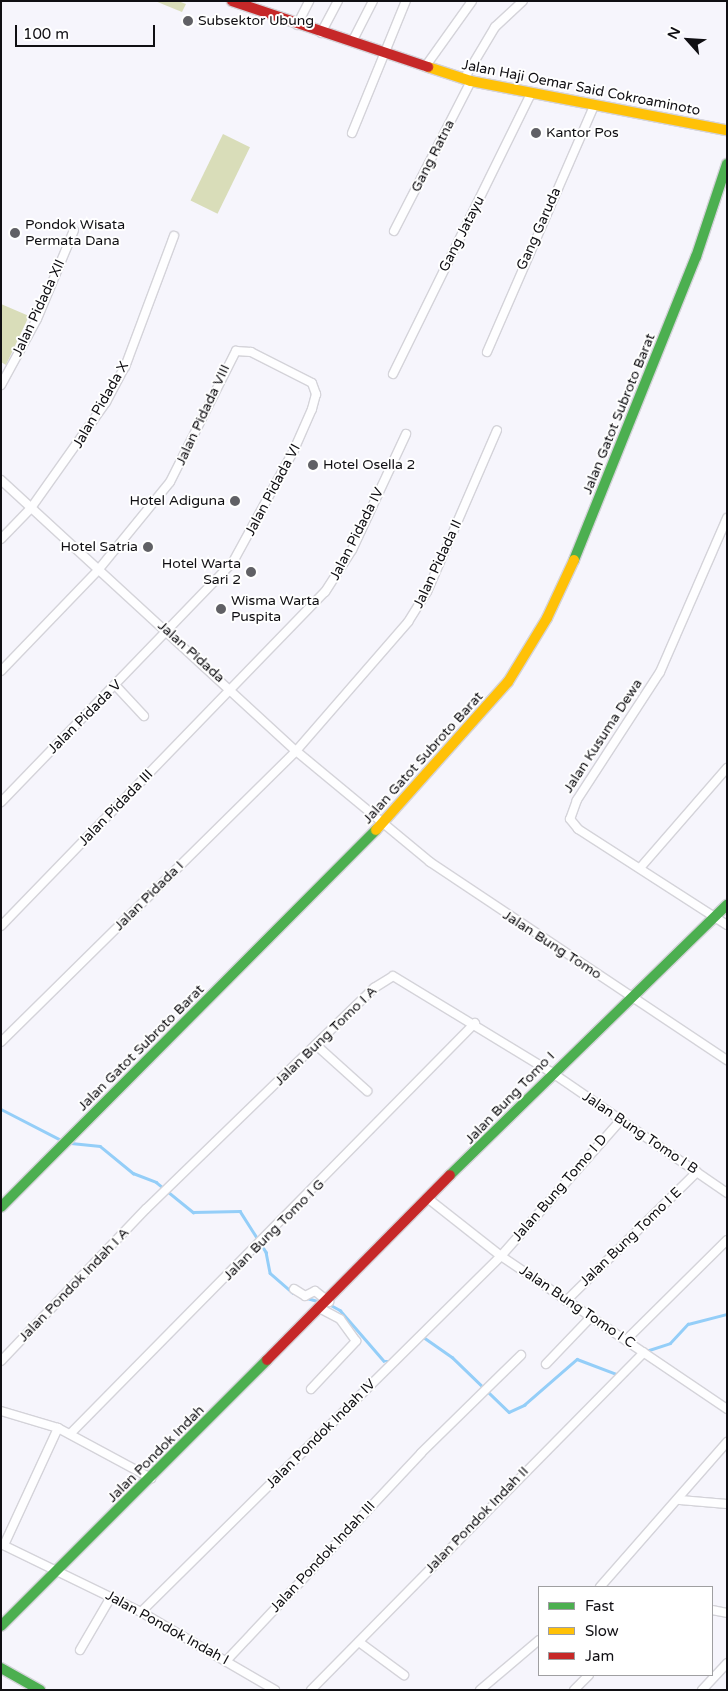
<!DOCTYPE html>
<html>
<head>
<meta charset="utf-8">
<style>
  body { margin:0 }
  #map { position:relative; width:728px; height:1691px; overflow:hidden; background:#f6f5fc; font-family:"Varela Round",sans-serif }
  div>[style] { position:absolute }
  .green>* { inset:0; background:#d9ddb9; transform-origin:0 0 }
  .stream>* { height:2.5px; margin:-1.25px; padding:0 1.25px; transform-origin:1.25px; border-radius:1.25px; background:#94cef8 }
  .roads { filter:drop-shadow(1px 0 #d4d3d9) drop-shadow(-1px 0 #d4d3d9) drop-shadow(0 1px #d4d3d9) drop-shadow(0 -1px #d4d3d9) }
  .street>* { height:8px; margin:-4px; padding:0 4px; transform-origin:4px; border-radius:4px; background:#fefeff }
  .fast>* { height:10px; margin:-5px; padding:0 5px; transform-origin:5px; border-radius:5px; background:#4caf50 }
  .slow>* { height:10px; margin:-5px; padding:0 5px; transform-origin:5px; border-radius:5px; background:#ffc107 }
  .jam>* { height:10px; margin:-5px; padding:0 5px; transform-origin:5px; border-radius:5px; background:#c62828 }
  .dots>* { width:14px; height:14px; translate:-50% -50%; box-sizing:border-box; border:2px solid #fff; border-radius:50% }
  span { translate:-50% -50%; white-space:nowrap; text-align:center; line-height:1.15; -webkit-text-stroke:4px #fff; paint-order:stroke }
  .poi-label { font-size:14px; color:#100f13 }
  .left { translate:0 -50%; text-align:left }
  .right { translate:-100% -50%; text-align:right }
  .street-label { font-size:14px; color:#100f13 }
  .frame { position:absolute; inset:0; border:2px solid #100f13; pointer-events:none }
  .legend { position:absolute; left:538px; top:1586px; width:175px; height:90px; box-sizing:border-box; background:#fff; border:1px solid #9f9fa1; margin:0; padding:6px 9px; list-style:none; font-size:15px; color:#100f13 }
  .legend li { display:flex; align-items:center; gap:10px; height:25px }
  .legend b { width:25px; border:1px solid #9f9fa1 }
  .north { position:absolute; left:663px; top:15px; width:50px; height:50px; -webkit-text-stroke:4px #fff; paint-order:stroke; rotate:296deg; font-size:14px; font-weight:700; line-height:20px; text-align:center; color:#100f13 }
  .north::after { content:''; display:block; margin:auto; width:18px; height:22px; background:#100f13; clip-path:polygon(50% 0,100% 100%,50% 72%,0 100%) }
  .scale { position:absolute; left:15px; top:25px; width:140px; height:22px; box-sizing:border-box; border:2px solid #100f13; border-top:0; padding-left:6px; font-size:15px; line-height:18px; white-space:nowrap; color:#100f13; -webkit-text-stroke:4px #fff; paint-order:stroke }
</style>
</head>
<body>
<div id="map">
  <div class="green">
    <div style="clip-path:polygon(155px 1px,178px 1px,186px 4px,182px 12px)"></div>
    <div style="left:223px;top:134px;width:30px;height:74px;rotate:26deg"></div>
    <div style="clip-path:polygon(1px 304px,29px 316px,6px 365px,1px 362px)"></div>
  </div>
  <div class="stream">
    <div style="left:1px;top:1109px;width:68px;rotate:27.3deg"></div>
    <div style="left:71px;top:1143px;width:29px;rotate:6deg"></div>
    <div style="left:100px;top:1146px;width:43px;rotate:39.3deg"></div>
    <div style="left:133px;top:1173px;width:25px;rotate:21deg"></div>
    <div style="left:156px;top:1182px;width:48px;rotate:39deg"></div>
    <div style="left:193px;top:1212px;width:47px;rotate:-1.2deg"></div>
    <div style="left:240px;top:1211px;width:49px;rotate:57.6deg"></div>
    <div style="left:266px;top:1252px;width:21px;rotate:79deg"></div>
    <div style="left:270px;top:1273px;width:30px;rotate:41deg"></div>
    <div style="left:307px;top:1298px;width:15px;rotate:16deg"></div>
    <div style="left:329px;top:1304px;width:13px;rotate:29deg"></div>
    <div style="left:340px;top:1310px;width:67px;rotate:49.2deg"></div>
    <div style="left:384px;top:1361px;width:7px"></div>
    <div style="left:422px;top:1336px;width:37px;rotate:35deg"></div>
    <div style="left:452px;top:1357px;width:79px;rotate:44deg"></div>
    <div style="left:509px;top:1412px;width:17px;rotate:-25deg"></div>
    <div style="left:524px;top:1405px;width:70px;rotate:-41deg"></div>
    <div style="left:577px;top:1359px;width:45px;rotate:20.9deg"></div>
    <div style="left:646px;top:1351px;width:25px;rotate:-18deg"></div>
    <div style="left:670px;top:1343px;width:26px;rotate:-47deg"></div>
    <div style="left:688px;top:1324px;width:40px;rotate:-14.4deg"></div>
  </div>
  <div class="roads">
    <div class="street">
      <div style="left:297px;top:25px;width:27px;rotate:-63deg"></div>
      <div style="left:321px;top:33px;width:36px;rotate:-62deg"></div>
      <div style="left:352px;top:42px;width:46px;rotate:-62.9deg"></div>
      <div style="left:425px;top:67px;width:81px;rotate:-54.5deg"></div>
      <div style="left:464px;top:79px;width:61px;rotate:-59.2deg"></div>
      <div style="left:495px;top:27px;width:38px;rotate:-43deg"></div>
      <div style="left:352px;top:133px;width:143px;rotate:-67.8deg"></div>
      <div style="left:394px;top:231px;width:169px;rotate:-62.8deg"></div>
      <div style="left:487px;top:352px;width:268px;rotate:-66.5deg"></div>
      <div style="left:393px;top:374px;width:311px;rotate:-63.8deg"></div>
      <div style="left:1px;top:385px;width:75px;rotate:-61.4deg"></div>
      <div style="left:37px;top:319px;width:96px;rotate:-67.4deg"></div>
      <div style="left:1px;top:480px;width:401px;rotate:42.6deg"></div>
      <div style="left:296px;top:751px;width:174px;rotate:39.6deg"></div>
      <div style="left:430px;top:862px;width:357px;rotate:33.7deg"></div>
      <div style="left:727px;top:518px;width:168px;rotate:113.5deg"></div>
      <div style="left:660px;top:672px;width:153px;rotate:123deg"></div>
      <div style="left:577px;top:800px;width:20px;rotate:110deg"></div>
      <div style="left:570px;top:819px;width:13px;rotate:51deg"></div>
      <div style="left:578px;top:829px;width:177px;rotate:32.8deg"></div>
      <div style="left:1px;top:539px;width:43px;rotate:-45.9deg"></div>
      <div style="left:31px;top:508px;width:130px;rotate:-54.7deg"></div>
      <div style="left:106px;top:402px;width:40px;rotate:-62deg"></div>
      <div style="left:125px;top:367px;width:140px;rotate:-69.5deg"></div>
      <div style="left:1px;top:671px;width:141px;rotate:-46.1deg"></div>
      <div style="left:99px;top:569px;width:112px;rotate:-50.8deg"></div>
      <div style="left:170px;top:482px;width:147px;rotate:-63.3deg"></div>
      <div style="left:236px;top:351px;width:15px;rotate:4deg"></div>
      <div style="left:251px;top:352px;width:68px;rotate:26.9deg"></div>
      <div style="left:312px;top:383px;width:12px;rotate:70deg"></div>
      <div style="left:316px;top:394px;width:16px;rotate:105deg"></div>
      <div style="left:312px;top:409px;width:45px;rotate:113.7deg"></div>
      <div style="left:294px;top:450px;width:128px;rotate:118.6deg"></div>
      <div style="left:233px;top:562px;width:334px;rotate:134deg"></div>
      <div style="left:116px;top:686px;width:41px;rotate:47deg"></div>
      <div style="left:640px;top:868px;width:133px;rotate:-49deg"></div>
      <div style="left:1px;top:926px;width:465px;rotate:-45.9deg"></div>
      <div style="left:325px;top:592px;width:50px;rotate:-57.3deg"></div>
      <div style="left:352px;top:550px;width:128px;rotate:-65deg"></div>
      <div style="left:1px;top:1042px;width:414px;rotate:-44.6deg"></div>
      <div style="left:296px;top:751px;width:171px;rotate:-49deg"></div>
      <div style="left:408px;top:622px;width:36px;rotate:-58deg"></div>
      <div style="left:427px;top:592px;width:176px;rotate:-66.6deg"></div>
      <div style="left:316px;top:1045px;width:69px;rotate:42deg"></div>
      <div style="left:430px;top:1200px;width:90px;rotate:38.3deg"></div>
      <div style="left:501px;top:1256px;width:273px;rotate:34.1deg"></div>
      <div style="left:294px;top:1289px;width:13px;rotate:32deg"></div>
      <div style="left:305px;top:1296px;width:11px;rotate:-27deg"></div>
      <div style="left:315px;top:1291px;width:18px;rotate:38deg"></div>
      <div style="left:566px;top:1301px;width:184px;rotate:-44.6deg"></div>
      <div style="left:626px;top:1340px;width:142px;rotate:-44.7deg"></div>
      <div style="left:1px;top:1361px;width:210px;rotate:-46.4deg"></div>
      <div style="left:146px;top:1209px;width:318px;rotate:-44.1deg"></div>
      <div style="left:374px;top:988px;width:22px;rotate:-32deg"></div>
      <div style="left:393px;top:976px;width:188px;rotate:31.3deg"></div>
      <div style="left:554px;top:1074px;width:210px;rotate:34.5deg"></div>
      <div style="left:546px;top:1364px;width:65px;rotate:-46.2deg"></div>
      <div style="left:311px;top:1389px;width:66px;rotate:-46.8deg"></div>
      <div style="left:356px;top:1341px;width:27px;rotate:-126deg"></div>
      <div style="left:340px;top:1319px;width:21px;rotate:-152deg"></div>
      <div style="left:1px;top:1411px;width:59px;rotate:16.6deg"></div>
      <div style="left:58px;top:1428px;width:106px;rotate:28.3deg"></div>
      <div style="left:70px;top:1434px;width:577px;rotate:-45.42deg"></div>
      <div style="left:680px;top:1500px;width:47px;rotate:4.9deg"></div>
      <div style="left:1px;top:1544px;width:156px;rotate:25.9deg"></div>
      <div style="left:141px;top:1612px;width:155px;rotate:30.2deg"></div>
      <div style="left:4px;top:1545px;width:129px;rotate:-65.2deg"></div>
      <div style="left:600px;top:1587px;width:193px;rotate:-48.8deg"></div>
      <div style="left:712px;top:1610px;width:15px;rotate:11deg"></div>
      <div style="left:141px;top:1612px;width:506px;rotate:-44.68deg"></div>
      <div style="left:501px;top:1256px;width:180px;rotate:-48.6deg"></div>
      <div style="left:359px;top:1642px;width:56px;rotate:36.3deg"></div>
      <div style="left:80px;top:1650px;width:61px;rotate:-59.7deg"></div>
      <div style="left:226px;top:1661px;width:285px;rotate:-46.8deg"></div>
      <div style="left:421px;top:1453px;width:140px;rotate:-44.4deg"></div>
      <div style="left:311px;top:1690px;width:474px;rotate:-45.4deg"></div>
      <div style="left:480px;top:1690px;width:77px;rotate:-40.3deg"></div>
      <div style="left:574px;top:1690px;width:21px;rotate:-45deg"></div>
      <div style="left:702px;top:1690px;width:37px;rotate:-47deg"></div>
    </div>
    <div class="fast">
      <div style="left:574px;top:560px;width:327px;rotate:-68.1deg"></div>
      <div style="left:696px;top:257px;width:98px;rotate:-71.6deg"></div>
      <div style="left:450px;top:1175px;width:387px;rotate:-44.3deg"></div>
      <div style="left:1px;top:1207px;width:532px;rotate:-45.15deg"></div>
      <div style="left:1px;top:1626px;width:376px;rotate:-45deg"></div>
      <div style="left:1px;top:1668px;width:45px;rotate:29.4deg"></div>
    </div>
    <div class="slow">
      <div style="left:428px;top:67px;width:45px;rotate:18deg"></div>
      <div style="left:471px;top:81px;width:260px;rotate:10.9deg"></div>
      <div style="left:376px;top:830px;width:198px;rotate:-48.3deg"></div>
      <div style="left:508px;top:682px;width:75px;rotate:-58.6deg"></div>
      <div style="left:547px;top:618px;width:64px;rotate:-65deg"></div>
    </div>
    <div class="jam">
      <div style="left:232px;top:1px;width:207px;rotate:18.6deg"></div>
      <div style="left:267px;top:1360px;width:260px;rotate:-45.3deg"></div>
    </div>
  </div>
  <div class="dots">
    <div style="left:188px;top:21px;background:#606065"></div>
    <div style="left:536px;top:133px;background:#606065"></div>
    <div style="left:15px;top:233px;background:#606065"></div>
    <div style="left:313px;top:465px;background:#606065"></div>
    <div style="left:235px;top:501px;background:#606065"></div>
    <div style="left:148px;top:547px;background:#606065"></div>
    <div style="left:251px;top:572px;background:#606065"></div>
    <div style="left:221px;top:609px;background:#606065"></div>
  </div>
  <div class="poi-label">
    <span class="left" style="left:198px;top:21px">Subsektor Ubung</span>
    <span class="left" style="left:546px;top:133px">Kantor Pos</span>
    <span class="left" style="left:25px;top:233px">Pondok Wisata<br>Permata Dana</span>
    <span class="left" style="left:323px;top:465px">Hotel Osella 2</span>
    <span class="right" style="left:225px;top:501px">Hotel Adiguna</span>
    <span class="right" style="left:138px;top:547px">Hotel Satria</span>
    <span class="right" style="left:241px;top:572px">Hotel Warta<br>Sari 2</span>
    <span class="left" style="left:231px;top:609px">Wisma Warta<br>Puspita</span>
  </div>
  <div class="street-label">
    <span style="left:581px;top:88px;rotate:11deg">Jalan Haji Oemar Said Cokroaminoto</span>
    <span style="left:433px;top:156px;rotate:-63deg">Gang Ratna</span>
    <span style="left:539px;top:229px;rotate:-66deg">Gang Garuda</span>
    <span style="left:462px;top:234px;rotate:-63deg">Gang Jatayu</span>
    <span style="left:39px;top:308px;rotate:-65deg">Jalan Pidada XII</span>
    <span style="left:101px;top:405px;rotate:-60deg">Jalan Pidada X</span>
    <span style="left:619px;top:414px;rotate:-68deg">Jalan Gatot Subroto Barat</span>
    <span style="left:203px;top:415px;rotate:-65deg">Jalan Pidada VIII</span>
    <span style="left:273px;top:490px;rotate:-62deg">Jalan Pidada VI</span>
    <span style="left:357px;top:534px;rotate:-63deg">Jalan Pidada IV</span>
    <span style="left:438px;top:564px;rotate:-65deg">Jalan Pidada II</span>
    <span style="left:191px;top:652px;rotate:42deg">Jalan Pidada</span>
    <span style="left:85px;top:717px;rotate:-45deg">Jalan Pidada V</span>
    <span style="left:603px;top:736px;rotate:-57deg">Jalan Kusuma Dewa</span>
    <span style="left:423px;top:758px;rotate:-48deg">Jalan Gatot Subroto Barat</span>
    <span style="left:116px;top:808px;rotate:-46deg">Jalan Pidada III</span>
    <span style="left:149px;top:896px;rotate:-45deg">Jalan Pidada I</span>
    <span style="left:552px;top:945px;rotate:33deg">Jalan Bung Tomo</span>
    <span style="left:326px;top:1036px;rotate:-44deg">Jalan Bung Tomo I A</span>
    <span style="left:141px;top:1048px;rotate:-45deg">Jalan Gatot Subroto Barat</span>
    <span style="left:510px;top:1098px;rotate:-46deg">Jalan Bung Tomo I</span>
    <span style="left:640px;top:1133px;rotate:34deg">Jalan Bung Tomo I B</span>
    <span style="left:560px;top:1188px;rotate:-49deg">Jalan Bung Tomo I D</span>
    <span style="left:274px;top:1230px;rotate:-45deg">Jalan Bung Tomo I G</span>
    <span style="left:631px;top:1237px;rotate:-44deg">Jalan Bung Tomo I E</span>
    <span style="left:74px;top:1285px;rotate:-46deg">Jalan Pondok Indah I A</span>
    <span style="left:577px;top:1307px;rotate:34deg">Jalan Bung Tomo I C</span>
    <span style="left:321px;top:1434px;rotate:-45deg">Jalan Pondok Indah IV</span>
    <span style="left:156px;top:1454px;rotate:-45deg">Jalan Pondok Indah</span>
    <span style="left:477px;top:1520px;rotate:-46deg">Jalan Pondok Indah II</span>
    <span style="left:323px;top:1557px;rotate:-47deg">Jalan Pondok Indah III</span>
    <span style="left:167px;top:1628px;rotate:29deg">Jalan Pondok Indah I</span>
  </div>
  <div class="frame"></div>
  <ul class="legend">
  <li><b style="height:6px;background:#4caf50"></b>Fast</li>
  <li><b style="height:6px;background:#ffc107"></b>Slow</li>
  <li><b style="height:6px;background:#c62828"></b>Jam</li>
  </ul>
  <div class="north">N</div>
  <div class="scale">100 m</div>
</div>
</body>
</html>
